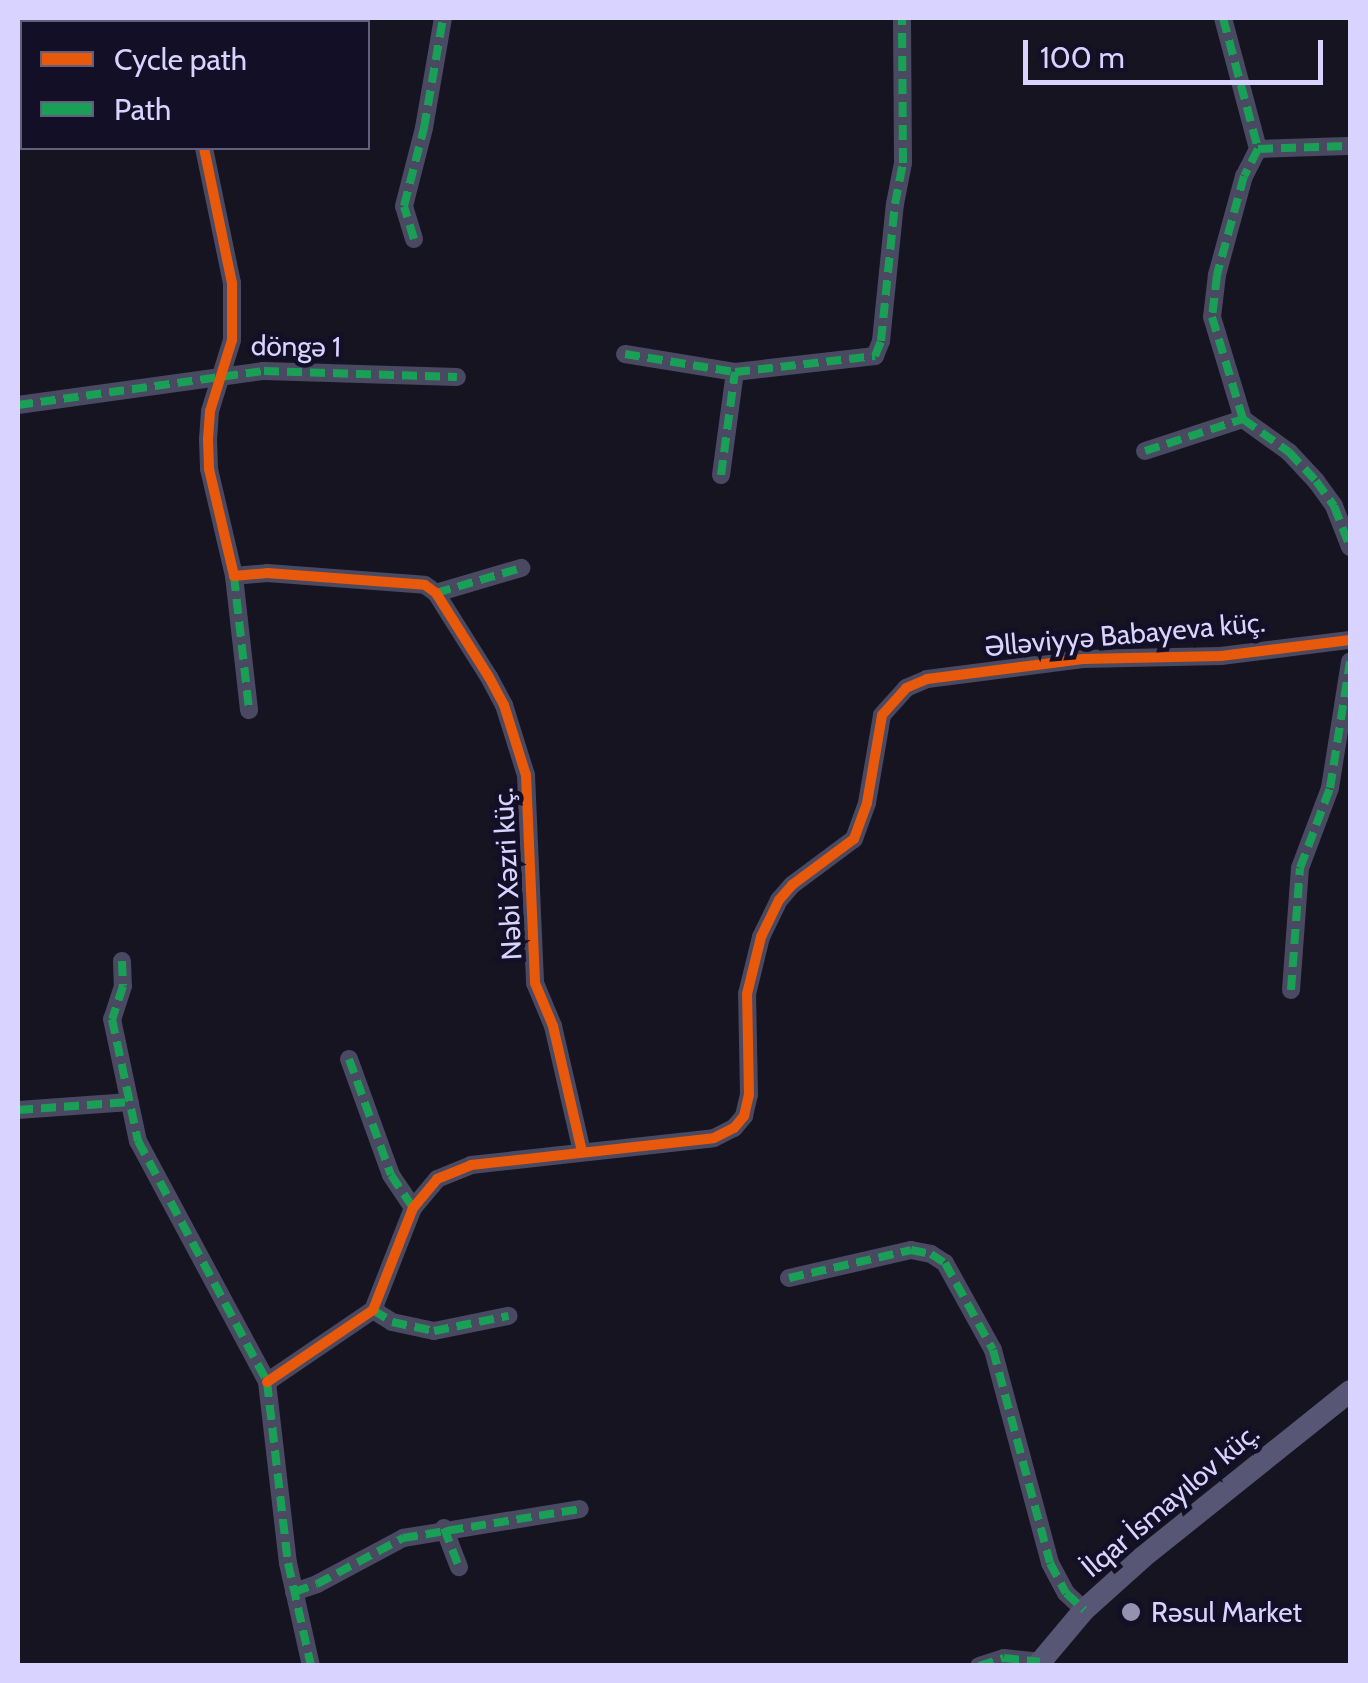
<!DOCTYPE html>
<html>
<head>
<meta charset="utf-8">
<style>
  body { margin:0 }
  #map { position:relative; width:1368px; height:1683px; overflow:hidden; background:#161421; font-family:Cabin,sans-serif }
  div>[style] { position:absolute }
  .street>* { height:18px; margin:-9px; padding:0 9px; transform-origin:9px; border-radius:9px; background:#4a4962 }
  .secondary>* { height:22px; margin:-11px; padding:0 11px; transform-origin:11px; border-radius:11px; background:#575674 }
  .quiet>* { height:8px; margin-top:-4px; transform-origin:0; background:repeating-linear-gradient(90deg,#1a9f57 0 15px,transparent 0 23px) }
  .cycleway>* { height:10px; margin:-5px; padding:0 5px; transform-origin:5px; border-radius:5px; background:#e8590c }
  .dots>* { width:28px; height:28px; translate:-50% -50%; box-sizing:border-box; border:5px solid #130f26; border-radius:50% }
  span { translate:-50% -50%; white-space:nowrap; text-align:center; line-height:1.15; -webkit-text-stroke:9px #130f26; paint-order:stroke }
  .street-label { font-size:28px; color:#d9d4ff }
  .poi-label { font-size:28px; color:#d9d4ff }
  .left { translate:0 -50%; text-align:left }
  .frame { position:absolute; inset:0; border:20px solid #d9d4ff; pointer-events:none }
  .legend { position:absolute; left:20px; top:20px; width:350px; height:130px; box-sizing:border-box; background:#130f26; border:2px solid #625e7d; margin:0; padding:12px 18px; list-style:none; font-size:30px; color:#d9d4ff }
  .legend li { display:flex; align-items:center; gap:20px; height:50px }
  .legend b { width:50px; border:2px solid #625e7d }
  .scale { position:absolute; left:1023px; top:40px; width:300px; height:45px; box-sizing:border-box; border:5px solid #d9d4ff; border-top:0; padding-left:12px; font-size:30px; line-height:35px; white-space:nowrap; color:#d9d4ff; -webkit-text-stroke:8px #130f26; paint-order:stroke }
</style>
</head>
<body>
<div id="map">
  <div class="street">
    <div style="left:176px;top:18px;width:4px;rotate:76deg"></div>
    <div style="left:1223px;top:18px;width:136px;rotate:75deg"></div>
    <div style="left:1258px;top:149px;width:30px;rotate:117deg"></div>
    <div style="left:1244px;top:176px;width:103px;rotate:105.3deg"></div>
    <div style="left:1217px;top:275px;width:42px;rotate:96.8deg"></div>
    <div style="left:1212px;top:317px;width:107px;rotate:73.1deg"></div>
    <div style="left:1243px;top:419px;width:57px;rotate:35.7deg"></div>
    <div style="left:1289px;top:452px;width:40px;rotate:47deg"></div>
    <div style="left:1316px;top:481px;width:31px;rotate:54deg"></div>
    <div style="left:1334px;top:506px;width:44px;rotate:68.7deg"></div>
    <div style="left:59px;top:22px;width:16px;rotate:-15deg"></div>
    <div style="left:18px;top:36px;width:4px;rotate:-14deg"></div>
    <div style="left:204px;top:148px;width:138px;rotate:78.3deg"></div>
    <div style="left:232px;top:283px;width:57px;rotate:90deg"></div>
    <div style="left:232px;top:340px;width:74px;rotate:107.2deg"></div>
    <div style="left:210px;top:411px;width:28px;rotate:94deg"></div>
    <div style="left:208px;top:439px;width:30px;rotate:88deg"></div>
    <div style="left:209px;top:469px;width:110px;rotate:76.8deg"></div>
    <div style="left:234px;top:576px;width:33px;rotate:-5deg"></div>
    <div style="left:267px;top:573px;width:158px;rotate:4.3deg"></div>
    <div style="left:425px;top:585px;width:14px;rotate:36deg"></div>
    <div style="left:436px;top:593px;width:99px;rotate:57.8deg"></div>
    <div style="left:489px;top:677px;width:32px;rotate:62deg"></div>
    <div style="left:504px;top:705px;width:73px;rotate:72.6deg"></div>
    <div style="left:526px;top:775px;width:208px;rotate:87.5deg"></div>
    <div style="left:535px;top:983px;width:47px;rotate:67.3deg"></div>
    <div style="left:553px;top:1026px;width:129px;rotate:77deg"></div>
    <div style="left:1258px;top:149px;width:89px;rotate:-1.9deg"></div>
    <div style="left:414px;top:239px;width:34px;rotate:-107deg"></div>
    <div style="left:404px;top:206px;width:81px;rotate:-75.6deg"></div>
    <div style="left:424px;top:128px;width:112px;rotate:-80.2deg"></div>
    <div style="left:625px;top:354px;width:111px;rotate:9.3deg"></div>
    <div style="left:735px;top:372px;width:141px;rotate:-6.5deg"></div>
    <div style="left:875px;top:356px;width:16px;rotate:-68deg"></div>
    <div style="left:881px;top:341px;width:138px;rotate:-84.2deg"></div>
    <div style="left:895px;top:204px;width:42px;rotate:-79deg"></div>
    <div style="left:903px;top:163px;width:145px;rotate:-90.4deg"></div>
    <div style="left:18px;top:405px;width:248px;rotate:-7.9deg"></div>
    <div style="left:264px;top:371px;width:193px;rotate:1.8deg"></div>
    <div style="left:1145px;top:451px;width:103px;rotate:-18.1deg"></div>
    <div style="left:721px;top:475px;width:104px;rotate:-82.3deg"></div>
    <div style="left:234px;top:576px;width:135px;rotate:83.6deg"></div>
    <div style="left:436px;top:593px;width:89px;rotate:-16.4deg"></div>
    <div style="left:122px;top:961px;width:25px;rotate:88deg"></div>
    <div style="left:123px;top:986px;width:35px;rotate:108deg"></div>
    <div style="left:112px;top:1019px;width:125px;rotate:78deg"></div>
    <div style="left:138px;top:1141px;width:273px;rotate:61.8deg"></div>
    <div style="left:267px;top:1382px;width:182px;rotate:83.4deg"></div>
    <div style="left:288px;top:1563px;width:106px;rotate:77.4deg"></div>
    <div style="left:1291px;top:990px;width:122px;rotate:-85.8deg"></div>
    <div style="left:1300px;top:868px;width:85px;rotate:-69.4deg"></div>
    <div style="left:1330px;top:788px;width:128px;rotate:-81deg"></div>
    <div style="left:349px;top:1059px;width:123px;rotate:70.1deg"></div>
    <div style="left:391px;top:1175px;width:40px;rotate:56deg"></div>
    <div style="left:18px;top:1110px;width:112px;rotate:-4.1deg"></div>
    <div style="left:789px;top:1278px;width:125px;rotate:-12.9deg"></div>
    <div style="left:911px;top:1250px;width:20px;rotate:11deg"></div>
    <div style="left:931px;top:1254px;width:17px;rotate:33deg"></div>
    <div style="left:945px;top:1263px;width:99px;rotate:61.1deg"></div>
    <div style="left:993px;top:1350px;width:220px;rotate:75deg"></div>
    <div style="left:1050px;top:1563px;width:34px;rotate:62deg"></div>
    <div style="left:1066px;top:1593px;width:25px;rotate:43deg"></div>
    <div style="left:373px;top:1310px;width:22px;rotate:32deg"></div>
    <div style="left:392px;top:1322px;width:43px;rotate:12.1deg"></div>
    <div style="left:434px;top:1331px;width:76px;rotate:-11.5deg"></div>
    <div style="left:267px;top:1382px;width:128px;rotate:-34.2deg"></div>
    <div style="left:373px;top:1310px;width:110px;rotate:-68.6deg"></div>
    <div style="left:413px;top:1208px;width:38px;rotate:-50deg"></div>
    <div style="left:437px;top:1179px;width:37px;rotate:-22deg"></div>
    <div style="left:471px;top:1165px;width:244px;rotate:-6.3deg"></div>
    <div style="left:714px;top:1138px;width:22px;rotate:-27deg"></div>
    <div style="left:734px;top:1128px;width:16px;rotate:-50deg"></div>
    <div style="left:744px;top:1116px;width:22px;rotate:-77deg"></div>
    <div style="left:749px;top:1095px;width:101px;rotate:-91.1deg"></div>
    <div style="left:747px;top:994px;width:59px;rotate:-76.2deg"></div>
    <div style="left:761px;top:937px;width:41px;rotate:-64.1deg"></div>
    <div style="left:779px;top:900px;width:20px;rotate:-49deg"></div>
    <div style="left:792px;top:885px;width:77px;rotate:-36.6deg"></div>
    <div style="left:854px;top:839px;width:38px;rotate:-70deg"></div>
    <div style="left:867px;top:803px;width:89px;rotate:-80.3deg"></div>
    <div style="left:882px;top:715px;width:36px;rotate:-48deg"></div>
    <div style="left:906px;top:688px;width:23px;rotate:-23deg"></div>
    <div style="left:927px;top:679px;width:157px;rotate:-7.3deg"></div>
    <div style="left:1083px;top:659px;width:138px;rotate:-1.2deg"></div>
    <div style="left:1221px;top:656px;width:130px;rotate:-7.1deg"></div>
    <div style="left:444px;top:1528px;width:42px;rotate:69deg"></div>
    <div style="left:294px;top:1592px;width:24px;rotate:-19deg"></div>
    <div style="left:317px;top:1584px;width:98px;rotate:-28.1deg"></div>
    <div style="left:403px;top:1538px;width:179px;rotate:-9.3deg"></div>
    <div style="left:979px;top:1666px;width:26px;rotate:-18deg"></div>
    <div style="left:1004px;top:1658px;width:36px;rotate:6deg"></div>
  </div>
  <div class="secondary">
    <div style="left:1037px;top:1666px;width:73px;rotate:-50deg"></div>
    <div style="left:1084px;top:1610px;width:79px;rotate:-41.9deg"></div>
    <div style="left:1143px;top:1557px;width:265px;rotate:-38.7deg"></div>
  </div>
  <div class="quiet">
    <div style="left:176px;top:18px;width:4px;rotate:76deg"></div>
    <div style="left:1223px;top:18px;width:136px;rotate:75deg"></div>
    <div style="left:1258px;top:149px;width:30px;rotate:117deg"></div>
    <div style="left:1244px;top:176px;width:103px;rotate:105.3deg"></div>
    <div style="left:1217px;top:275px;width:42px;rotate:96.8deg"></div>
    <div style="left:1212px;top:317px;width:107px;rotate:73.1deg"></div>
    <div style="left:1243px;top:419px;width:57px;rotate:35.7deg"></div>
    <div style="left:1289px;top:452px;width:40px;rotate:47deg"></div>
    <div style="left:1316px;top:481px;width:31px;rotate:54deg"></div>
    <div style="left:1334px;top:506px;width:44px;rotate:68.7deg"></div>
    <div style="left:1258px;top:149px;width:89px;rotate:-1.9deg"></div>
    <div style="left:414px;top:239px;width:34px;rotate:-107deg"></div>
    <div style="left:404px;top:206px;width:81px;rotate:-75.6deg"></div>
    <div style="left:424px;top:128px;width:112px;rotate:-80.2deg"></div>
    <div style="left:625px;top:354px;width:111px;rotate:9.3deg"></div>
    <div style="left:735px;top:372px;width:141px;rotate:-6.5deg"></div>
    <div style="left:875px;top:356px;width:16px;rotate:-68deg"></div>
    <div style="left:881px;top:341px;width:138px;rotate:-84.2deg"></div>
    <div style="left:895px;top:204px;width:42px;rotate:-79deg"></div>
    <div style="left:903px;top:163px;width:145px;rotate:-90.4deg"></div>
    <div style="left:18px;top:405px;width:248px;rotate:-7.9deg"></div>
    <div style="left:264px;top:371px;width:193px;rotate:1.8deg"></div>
    <div style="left:1145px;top:451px;width:103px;rotate:-18.1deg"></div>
    <div style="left:721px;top:475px;width:104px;rotate:-82.3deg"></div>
    <div style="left:234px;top:576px;width:135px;rotate:83.6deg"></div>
    <div style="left:436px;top:593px;width:89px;rotate:-16.4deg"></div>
    <div style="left:122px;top:961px;width:25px;rotate:88deg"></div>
    <div style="left:123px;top:986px;width:35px;rotate:108deg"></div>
    <div style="left:112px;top:1019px;width:125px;rotate:78deg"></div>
    <div style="left:138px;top:1141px;width:273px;rotate:61.8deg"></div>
    <div style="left:267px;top:1382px;width:182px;rotate:83.4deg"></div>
    <div style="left:288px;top:1563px;width:106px;rotate:77.4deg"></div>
    <div style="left:1291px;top:990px;width:122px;rotate:-85.8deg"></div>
    <div style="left:1300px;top:868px;width:85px;rotate:-69.4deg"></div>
    <div style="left:1330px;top:788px;width:128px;rotate:-81deg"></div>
    <div style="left:349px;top:1059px;width:123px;rotate:70.1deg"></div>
    <div style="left:391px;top:1175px;width:40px;rotate:56deg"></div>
    <div style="left:18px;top:1110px;width:112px;rotate:-4.1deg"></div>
    <div style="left:789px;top:1278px;width:125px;rotate:-12.9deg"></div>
    <div style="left:911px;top:1250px;width:20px;rotate:11deg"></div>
    <div style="left:931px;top:1254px;width:17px;rotate:33deg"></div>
    <div style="left:945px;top:1263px;width:99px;rotate:61.1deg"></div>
    <div style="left:993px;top:1350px;width:220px;rotate:75deg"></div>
    <div style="left:1050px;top:1563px;width:34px;rotate:62deg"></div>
    <div style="left:1066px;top:1593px;width:25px;rotate:43deg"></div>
    <div style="left:373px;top:1310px;width:22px;rotate:32deg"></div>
    <div style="left:392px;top:1322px;width:43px;rotate:12.1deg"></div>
    <div style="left:434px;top:1331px;width:76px;rotate:-11.5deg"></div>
    <div style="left:444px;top:1528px;width:42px;rotate:69deg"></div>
    <div style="left:294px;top:1592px;width:24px;rotate:-19deg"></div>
    <div style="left:317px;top:1584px;width:98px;rotate:-28.1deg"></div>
    <div style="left:403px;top:1538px;width:179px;rotate:-9.3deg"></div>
    <div style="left:979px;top:1666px;width:26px;rotate:-18deg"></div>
    <div style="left:1004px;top:1658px;width:36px;rotate:6deg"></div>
  </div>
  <div class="cycleway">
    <div style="left:204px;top:148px;width:138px;rotate:78.3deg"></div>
    <div style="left:232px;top:283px;width:57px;rotate:90deg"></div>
    <div style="left:232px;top:340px;width:74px;rotate:107.2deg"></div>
    <div style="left:210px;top:411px;width:28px;rotate:94deg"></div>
    <div style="left:208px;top:439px;width:30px;rotate:88deg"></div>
    <div style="left:209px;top:469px;width:110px;rotate:76.8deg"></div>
    <div style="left:234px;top:576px;width:33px;rotate:-5deg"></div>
    <div style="left:267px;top:573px;width:158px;rotate:4.3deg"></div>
    <div style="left:425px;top:585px;width:14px;rotate:36deg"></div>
    <div style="left:436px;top:593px;width:99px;rotate:57.8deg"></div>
    <div style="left:489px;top:677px;width:32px;rotate:62deg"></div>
    <div style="left:504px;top:705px;width:73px;rotate:72.6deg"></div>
    <div style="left:526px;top:775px;width:208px;rotate:87.5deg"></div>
    <div style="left:535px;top:983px;width:47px;rotate:67.3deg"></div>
    <div style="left:553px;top:1026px;width:129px;rotate:77deg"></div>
    <div style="left:267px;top:1382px;width:128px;rotate:-34.2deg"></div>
    <div style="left:373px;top:1310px;width:110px;rotate:-68.6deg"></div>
    <div style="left:413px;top:1208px;width:38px;rotate:-50deg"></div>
    <div style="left:437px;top:1179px;width:37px;rotate:-22deg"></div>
    <div style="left:471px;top:1165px;width:244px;rotate:-6.3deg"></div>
    <div style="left:714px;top:1138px;width:22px;rotate:-27deg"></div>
    <div style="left:734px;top:1128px;width:16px;rotate:-50deg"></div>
    <div style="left:744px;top:1116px;width:22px;rotate:-77deg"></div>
    <div style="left:749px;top:1095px;width:101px;rotate:-91.1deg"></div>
    <div style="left:747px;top:994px;width:59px;rotate:-76.2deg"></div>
    <div style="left:761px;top:937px;width:41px;rotate:-64.1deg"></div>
    <div style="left:779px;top:900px;width:20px;rotate:-49deg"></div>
    <div style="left:792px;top:885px;width:77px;rotate:-36.6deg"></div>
    <div style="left:854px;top:839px;width:38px;rotate:-70deg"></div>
    <div style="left:867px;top:803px;width:89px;rotate:-80.3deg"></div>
    <div style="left:882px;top:715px;width:36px;rotate:-48deg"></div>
    <div style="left:906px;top:688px;width:23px;rotate:-23deg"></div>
    <div style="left:927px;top:679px;width:157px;rotate:-7.3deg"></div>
    <div style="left:1083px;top:659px;width:138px;rotate:-1.2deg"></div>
    <div style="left:1221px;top:656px;width:130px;rotate:-7.1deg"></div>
  </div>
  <div class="dots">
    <div style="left:1131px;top:1612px;background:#9591b1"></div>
  </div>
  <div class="street-label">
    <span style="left:296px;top:346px;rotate:1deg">döngə 1</span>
    <span style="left:1125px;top:634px;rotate:-5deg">Əlləviyyə Babayeva küç.</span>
    <span style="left:507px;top:874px;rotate:-93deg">Nəbi Xəzri küç.</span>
    <span style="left:1170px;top:1500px;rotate:-40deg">İlqar İsmayılov küç.</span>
  </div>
  <div class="poi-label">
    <span class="left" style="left:1151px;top:1612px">Rəsul Market</span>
  </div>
  <div class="frame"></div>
  <ul class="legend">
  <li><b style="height:12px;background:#e8590c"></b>Cycle path</li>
  <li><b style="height:12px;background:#1a9f57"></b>Path</li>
  </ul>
  <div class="scale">100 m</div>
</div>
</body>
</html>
